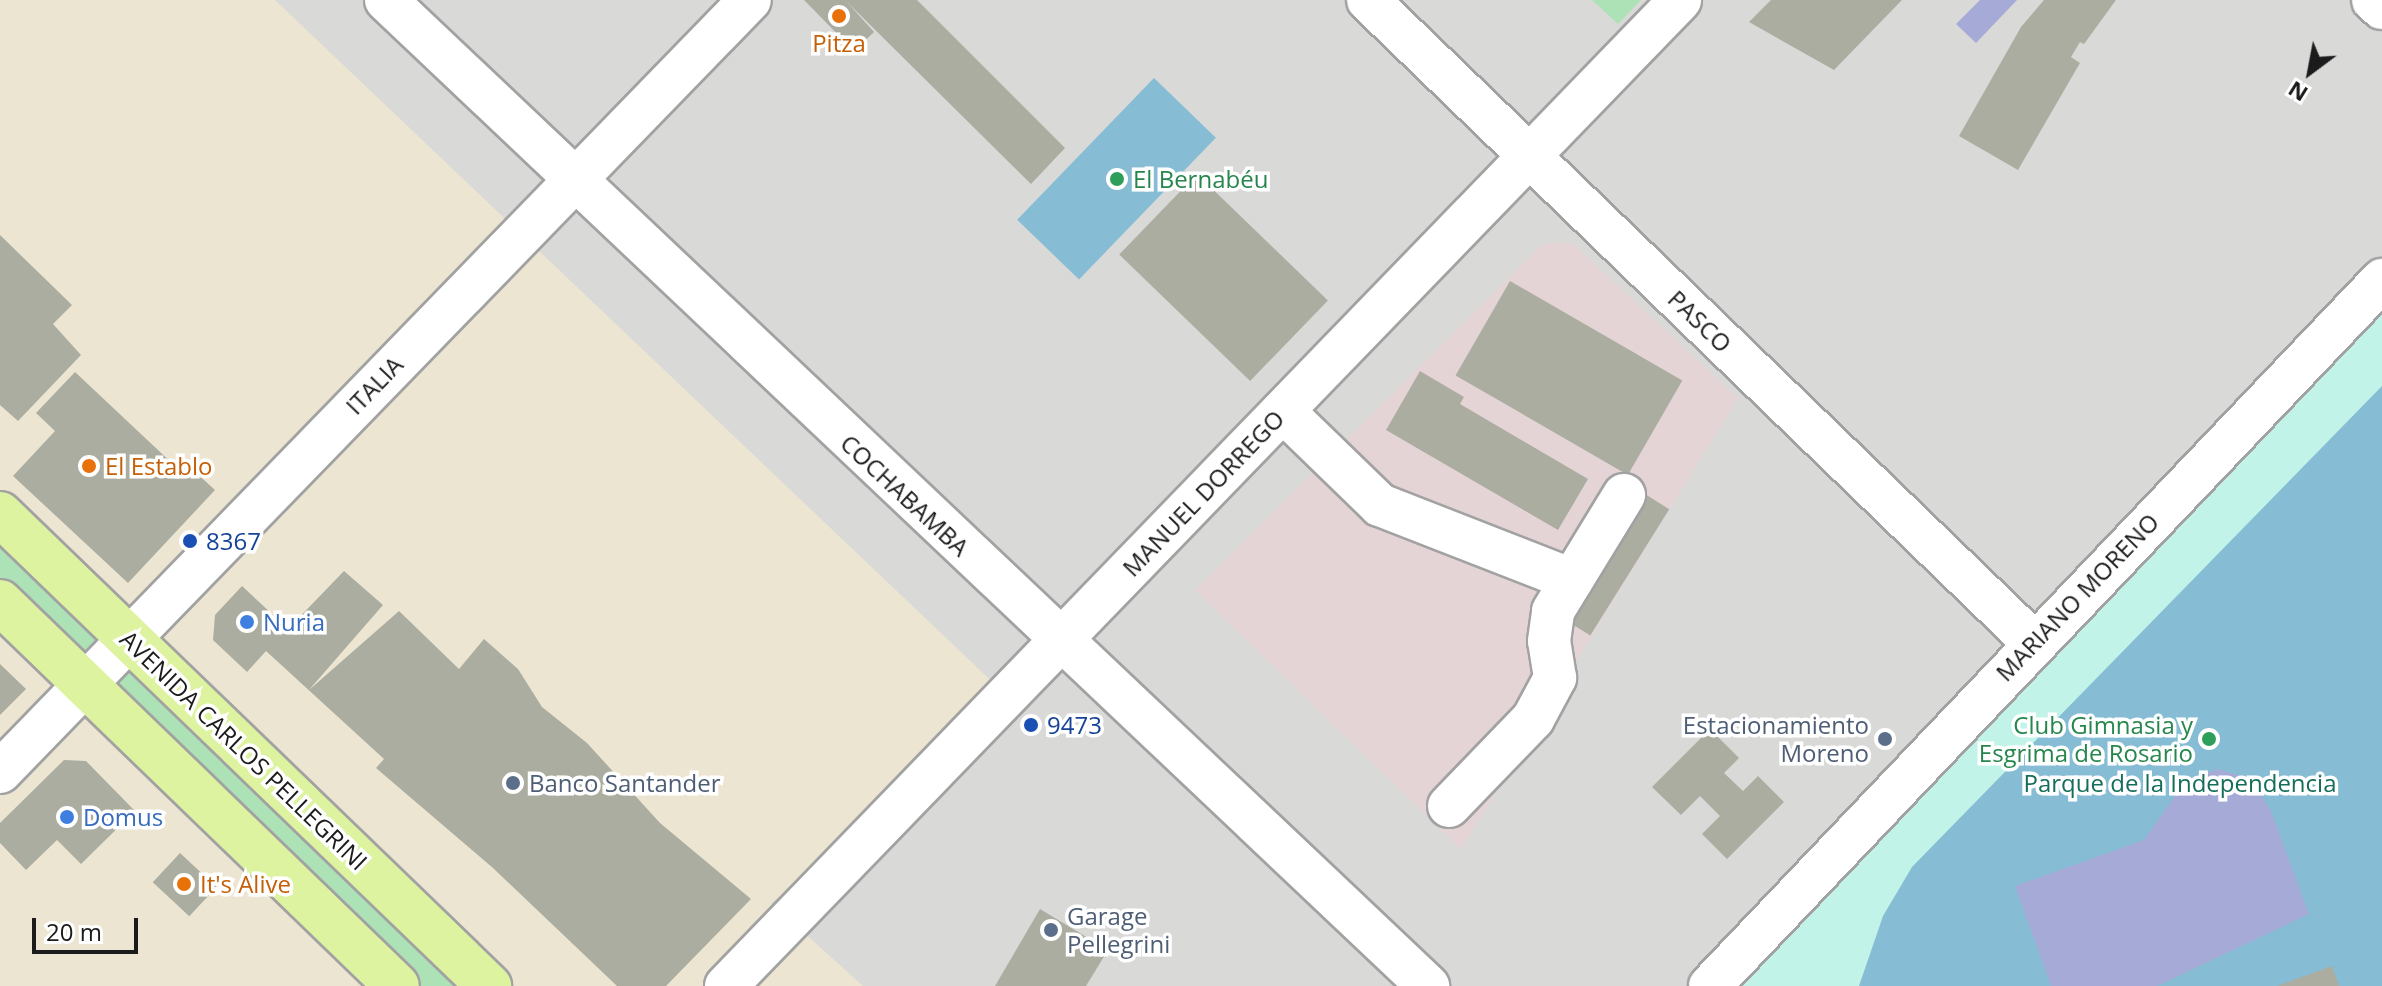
<!DOCTYPE html>
<html>
<head>
<meta charset="utf-8">
<style>
  body { margin:0 }
  #map { position:relative; width:2382px; height:986px; overflow:hidden; background:#e8ece2; font-family:"Open Sans",sans-serif }
  div>[style] { position:absolute }
  .residential>* { inset:0; background:#d9d9d8 }
  .commercial>* { inset:0; background:#ece5d2 }
  .industrial>* { inset:0; background:#e5d4d6 }
  .grass>* { inset:0; background:#ace2b6 }
  .park>* { inset:0; background:#c1f3e8 }
  .pitch>* { inset:0; background:#86bdd5; transform-origin:0 0 }
  .water>* { inset:0; background:#a6aad6 }
  .building>* { inset:0; background:#acada1; transform-origin:0 0 }
  .roads { filter:drop-shadow(2px 0 #a2a2a2) drop-shadow(-2px 0 #a2a2a2) drop-shadow(0 2px #a2a2a2) drop-shadow(0 -2px #a2a2a2) }
  .minor>* { height:42px; margin:-21px; padding:0 21px; transform-origin:21px; border-radius:21px; background:#fff }
  .major>* { height:44px; margin:-22px; padding:0 22px; transform-origin:22px; border-radius:22px; background:#ddf3a0 }
  .dots>* { width:22px; height:22px; translate:-50% -50%; box-sizing:border-box; border:4px solid #fff; border-radius:50% }
  span { translate:-50% -50%; white-space:nowrap; text-align:center; line-height:1.15; -webkit-text-stroke:7px #fff; paint-order:stroke }
  .food-label { font-size:24px; color:#c56008 }
  .left { translate:0 -50%; text-align:left }
  .leisure-label { font-size:24px; color:#27864d }
  .right { translate:-100% -50%; text-align:right }
  .street-label { font-size:24px; color:#1b1b1b }
  .transit-label { font-size:24px; color:#164399 }
  .shop-label { font-size:24px; color:#366cbe }
  .service-label { font-size:24px; color:#4e5e75 }
  .park-label { font-size:24px; color:#156e5a }
  .north { position:absolute; left:2270px; top:32px; width:80px; height:80px; -webkit-text-stroke:6px #fff; paint-order:stroke; rotate:212deg; font-size:22px; font-weight:700; line-height:32px; text-align:center; color:#1b1b1b }
  .north::after { content:''; display:block; margin:auto; width:28px; height:36px; background:#1b1b1b; clip-path:polygon(50% 0,100% 100%,50% 72%,0 100%) }
  .scale { position:absolute; left:32px; top:918px; width:106px; height:36px; box-sizing:border-box; border:4px solid #1b1b1b; border-top:0; padding-left:10px; font-size:24px; line-height:28px; white-space:nowrap; color:#1b1b1b; -webkit-text-stroke:6px #fff; paint-order:stroke }
</style>
</head>
<body>
<div id="map">
  <div class="residential">
    <div style="clip-path:polygon(0 0,2382px 0,2382px 280px,1710px 986px,0 986px)"></div>
  </div>
  <div class="commercial">
    <div style="clip-path:polygon(0 0,275px 0,1024px 712px,771px 903px,863px 986px,0 986px)"></div>
  </div>
  <div class="industrial">
    <div style="clip-path:polygon(1572px 243px,1738px 398px,1461px 849px,1195px 590px,1543px 244px)"></div>
  </div>
  <div class="grass">
    <div style="clip-path:polygon(1592px 0,1641px 0,1618px 24px)"></div>
    <div style="clip-path:polygon(0 514px,489px 986px,397px 986px,0 602px)"></div>
  </div>
  <div class="park">
    <div style="clip-path:polygon(2382px 280px,2382px 986px,1710px 986px)"></div>
  </div>
  <div class="pitch">
    <div style="left:1154px;top:78px;width:86px;height:197px;rotate:44deg"></div>
    <div style="clip-path:polygon(2382px 386px,2382px 986px,1859px 986px,1883px 916px,1912px 867px)"></div>
  </div>
  <div class="water">
    <div style="clip-path:polygon(1980px 0,2017px 0,1976px 43px,1956px 24px)"></div>
    <div style="clip-path:polygon(2219px 769px,2252px 780px,2271px 811px,2309px 914px,2157px 986px,2051px 986px,2015px 886px,2144px 840px,2187px 779px)"></div>
  </div>
  <div class="building">
    <div style="clip-path:polygon(804px 0,917px 0,1065px 148px,1031px 184px,847px 2px,874px 32px,854px 51px)"></div>
    <div style="clip-path:polygon(1771px 0,1902px 0,1834px 70px,1749px 22px)"></div>
    <div style="clip-path:polygon(2044px 0,2116px 0,2084px 44px,2080px 42px,2071px 57px,2080px 63px,2018px 170px,1959px 136px,2021px 27px)"></div>
    <div style="left:1197px;top:174px;width:182px;height:112px;rotate:44deg"></div>
    <div style="clip-path:polygon(0 235px,72px 305px,53px 324px,81px 355px,18px 421px,0 405px)"></div>
    <div style="left:1510px;top:281px;width:199px;height:109px;rotate:30deg"></div>
    <div style="clip-path:polygon(1420px 371px,1464px 397px,1460px 404px,1588px 479px,1558px 530px,1386px 430px)"></div>
    <div style="clip-path:polygon(75px 372px,175px 466px,181px 459px,215px 490px,128px 583px,13px 476px,55px 431px,36px 413px)"></div>
    <div style="left:1637px;top:489px;width:38px;height:149px;rotate:32deg"></div>
    <div style="clip-path:polygon(344px 571px,383px 605px,309px 690px,399px 611px,459px 669px,484px 639px,518px 669px,542px 707px,587px 743px,660px 823px,751px 899px,666px 986px,617px 986px,493px 868px,376px 768px,384px 759px,266px 651px,247px 672px,213px 640px,215px 615px,242px 586px,288px 629px)"></div>
    <div style="clip-path:polygon(0 664px,26px 689px,0 715px)"></div>
    <div style="clip-path:polygon(1710px 729px,1739px 758px,1724px 773px,1743px 791px,1758px 776px,1784px 802px,1727px 859px,1702px 834px,1720px 816px,1700px 796px,1681px 815px,1652px 787px)"></div>
    <div style="clip-path:polygon(64px 760px,86px 761px,135px 811px,81px 864px,57px 840px,26px 870px,0 843px,0 823px)"></div>
    <div style="left:180px;top:853px;width:50px;height:40px;rotate:43deg"></div>
    <div style="clip-path:polygon(1040px 909px,1108px 950px,1086px 986px,995px 986px)"></div>
    <div style="clip-path:polygon(2332px 966px,2339px 986px,2277px 986px)"></div>
  </div>
  <div class="roads">
    <div class="minor">
      <div style="left:386px;top:0;width:1435px;rotate:43.42deg"></div>
      <div style="left:1368px;top:0;width:924px;rotate:43.99deg"></div>
      <div style="left:2373px;top:0;width:12px;rotate:42deg"></div>
      <div style="left:1283px;top:411px;width:135px;rotate:44.1deg"></div>
      <div style="left:1380px;top:505px;width:206px;rotate:21.3deg"></div>
      <div style="left:0;top:772px;width:1076px;rotate:-45.83deg"></div>
      <div style="left:1449px;top:806px;width:121px;rotate:-46deg"></div>
      <div style="left:1533px;top:719px;width:47px;rotate:-61.8deg"></div>
      <div style="left:1555px;top:678px;width:37px;rotate:-99deg"></div>
      <div style="left:1549px;top:641px;width:30px;rotate:-82deg"></div>
      <div style="left:1553px;top:611px;width:136px;rotate:-58.5deg"></div>
      <div style="left:726px;top:986px;width:1372px;rotate:-45.94deg"></div>
      <div style="left:1710px;top:986px;width:975px;rotate:-46.41deg"></div>
    </div>
    <div class="major">
      <div style="left:0;top:514px;width:680px;rotate:43.99deg"></div>
      <div style="left:0;top:602px;width:552px;rotate:44.05deg"></div>
    </div>
  </div>
  <div class="dots">
    <div style="left:839px;top:16px;background:#e8710a"></div>
    <div style="left:1117px;top:179px;background:#2e9e5b"></div>
    <div style="left:89px;top:466px;background:#e8710a"></div>
    <div style="left:190px;top:541px;background:#1a4fb4"></div>
    <div style="left:247px;top:622px;background:#3f7fe0"></div>
    <div style="left:1031px;top:725px;background:#1a4fb4"></div>
    <div style="left:1885px;top:739px;background:#5c6f8a"></div>
    <div style="left:2209px;top:739px;background:#2e9e5b"></div>
    <div style="left:513px;top:783px;background:#5c6f8a"></div>
    <div style="left:67px;top:817px;background:#3f7fe0"></div>
    <div style="left:184px;top:884px;background:#e8710a"></div>
    <div style="left:1051px;top:930px;background:#5c6f8a"></div>
  </div>
  <div class="food-label">
    <span style="left:839px;top:43px">Pitza</span>
    <span class="left" style="left:105px;top:466px">El Establo</span>
    <span class="left" style="left:200px;top:884px">It's Alive</span>
  </div>
  <div class="leisure-label">
    <span class="left" style="left:1133px;top:179px">El Bernabéu</span>
    <span class="right" style="left:2193px;top:739px">Club Gimnasia y<br>Esgrima de Rosario</span>
  </div>
  <div class="street-label">
    <span style="left:1700px;top:321px;rotate:44deg">PASCO</span>
    <span style="left:374px;top:385px;rotate:-46deg">ITALIA</span>
    <span style="left:1203px;top:493px;rotate:-46deg">MANUEL DORREGO</span>
    <span style="left:905px;top:495px;rotate:43deg">COCHABAMBA</span>
    <span style="left:2077px;top:597px;rotate:-46deg">MARIANO MORENO</span>
    <span style="left:244px;top:750px;rotate:44deg">AVENIDA CARLOS PELLEGRINI</span>
  </div>
  <div class="transit-label">
    <span class="left" style="left:206px;top:541px">8367</span>
    <span class="left" style="left:1047px;top:725px">9473</span>
  </div>
  <div class="shop-label">
    <span class="left" style="left:263px;top:622px">Nuria</span>
    <span class="left" style="left:83px;top:817px">Domus</span>
  </div>
  <div class="service-label">
    <span class="right" style="left:1869px;top:739px">Estacionamiento<br>Moreno</span>
    <span class="left" style="left:529px;top:783px">Banco Santander</span>
    <span class="left" style="left:1067px;top:930px">Garage<br>Pellegrini</span>
  </div>
  <div class="park-label">
    <span style="left:2180px;top:783px">Parque de la Independencia</span>
  </div>
  <div class="north">N</div>
  <div class="scale">20 m</div>
</div>
</body>
</html>
